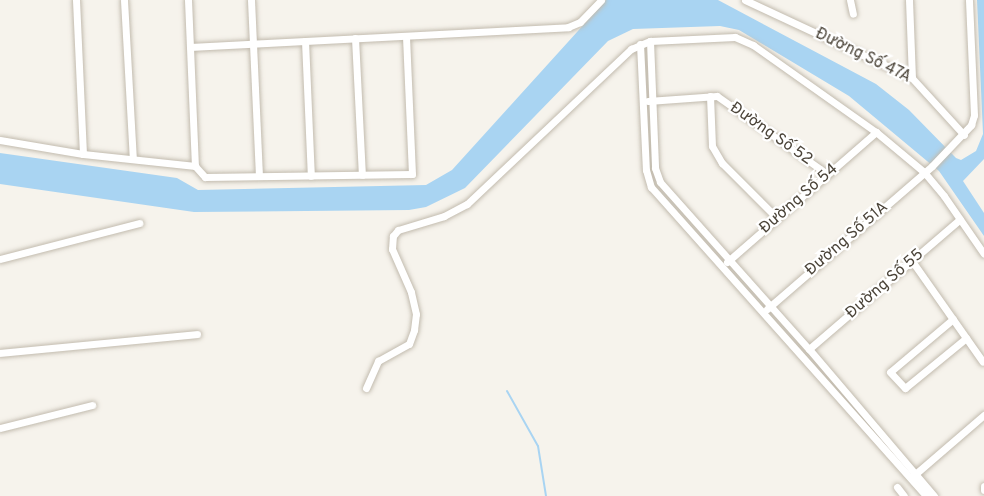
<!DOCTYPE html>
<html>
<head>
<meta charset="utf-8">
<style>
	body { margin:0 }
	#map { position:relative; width:984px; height:496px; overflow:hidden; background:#f6f3ec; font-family:Overpass,sans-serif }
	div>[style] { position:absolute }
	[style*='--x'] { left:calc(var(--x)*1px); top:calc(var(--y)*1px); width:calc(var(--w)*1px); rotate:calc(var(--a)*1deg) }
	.water>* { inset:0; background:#a9d4f2 }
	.stream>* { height:2px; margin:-1px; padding:0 1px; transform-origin:1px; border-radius:1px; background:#a9d4f2 }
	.roads { filter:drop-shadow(0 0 2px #c2bbae) drop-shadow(0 0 2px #c2bbae) }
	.street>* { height:7px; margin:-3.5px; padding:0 3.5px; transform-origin:3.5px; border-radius:3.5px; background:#fff }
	span { translate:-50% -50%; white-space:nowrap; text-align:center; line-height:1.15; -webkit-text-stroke:4.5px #fff; paint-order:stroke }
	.street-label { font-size:16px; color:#4b4439 }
</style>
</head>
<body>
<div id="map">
	<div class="water">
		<i style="clip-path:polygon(606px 0,718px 0,876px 84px,909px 110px,956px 158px,961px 160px,976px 151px,983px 134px,977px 0,984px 0,984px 159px,963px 181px,984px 213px,984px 236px,939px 171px,849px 96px,739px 30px,720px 26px,633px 29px,608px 41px,465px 188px,426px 207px,409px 210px,194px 212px,0 184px,0 153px,177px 178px,198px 190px,426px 185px,452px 170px)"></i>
	</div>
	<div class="stream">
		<i style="--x:507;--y:391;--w:63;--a:60.6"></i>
		<i style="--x:538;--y:446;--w:51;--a:80.9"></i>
	</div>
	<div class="roads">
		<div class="street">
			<i style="--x:76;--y:0;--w:154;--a:87.4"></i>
			<i style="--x:124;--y:0;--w:159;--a:86.8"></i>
			<i style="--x:188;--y:0;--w:166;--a:87.6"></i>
			<i style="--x:251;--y:0;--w:176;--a:87.4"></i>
			<i style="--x:745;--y:0;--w:184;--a:25"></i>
			<i style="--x:912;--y:78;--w:77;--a:47.6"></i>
			<i style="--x:850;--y:0;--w:14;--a:78"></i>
			<i style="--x:909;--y:0;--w:78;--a:87.8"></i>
			<i style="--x:355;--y:38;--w:137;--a:87.1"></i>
			<i style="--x:305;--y:41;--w:135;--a:87.5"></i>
			<i style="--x:650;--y:41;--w:127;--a:87.7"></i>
			<i style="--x:655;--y:168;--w:15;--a:70"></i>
			<i style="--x:660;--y:182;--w:224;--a:48.3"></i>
			<i style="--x:809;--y:349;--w:193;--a:49.6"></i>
			<i style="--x:640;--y:44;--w:126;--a:87.3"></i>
			<i style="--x:646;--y:170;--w:18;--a:74"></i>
			<i style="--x:651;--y:187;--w:414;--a:48.3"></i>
			<i style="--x:190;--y:47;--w:379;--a:-3"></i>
			<i style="--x:568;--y:27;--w:13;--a:-23"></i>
			<i style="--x:580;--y:22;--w:30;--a:-46"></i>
			<i style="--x:710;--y:96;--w:50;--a:87.7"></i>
			<i style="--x:712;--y:146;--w:20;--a:60"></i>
			<i style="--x:722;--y:163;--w:78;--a:45"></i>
			<i style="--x:648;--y:101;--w:69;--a:-4.1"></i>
			<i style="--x:717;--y:96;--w:135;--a:35.3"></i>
			<i style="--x:0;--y:140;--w:84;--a:9.6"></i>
			<i style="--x:83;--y:154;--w:113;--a:6.1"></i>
			<i style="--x:195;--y:166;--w:15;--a:48"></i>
			<i style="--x:205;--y:177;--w:207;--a:-0.8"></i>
			<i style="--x:412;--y:174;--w:138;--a:-92.5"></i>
			<i style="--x:0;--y:259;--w:144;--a:-14.5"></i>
			<i style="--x:912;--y:261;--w:123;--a:54.9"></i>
			<i style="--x:727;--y:262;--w:198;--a:-41.1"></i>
			<i style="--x:767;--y:309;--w:218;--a:-40.9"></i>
			<i style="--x:932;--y:166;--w:57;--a:-46.4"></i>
			<i style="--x:971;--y:125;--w:10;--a:-73"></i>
			<i style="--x:974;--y:115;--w:115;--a:-92.5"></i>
			<i style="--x:953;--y:319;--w:82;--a:139.9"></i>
			<i style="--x:890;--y:372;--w:22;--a:47"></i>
			<i style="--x:905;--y:388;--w:79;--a:-39.3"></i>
			<i style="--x:809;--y:349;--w:199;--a:-40.7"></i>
			<i style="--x:0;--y:353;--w:198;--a:-5.5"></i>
			<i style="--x:366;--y:388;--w:30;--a:-66"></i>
			<i style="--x:378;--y:361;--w:35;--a:-29"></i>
			<i style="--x:409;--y:344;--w:15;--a:-70"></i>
			<i style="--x:414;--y:330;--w:16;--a:-83"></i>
			<i style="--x:416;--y:314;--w:23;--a:-103"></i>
			<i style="--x:411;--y:292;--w:47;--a:-113.8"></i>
			<i style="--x:392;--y:249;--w:13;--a:-86"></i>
			<i style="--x:393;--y:236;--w:8;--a:-50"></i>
			<i style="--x:398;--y:230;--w:48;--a:-16.9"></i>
			<i style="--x:444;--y:216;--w:26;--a:-28"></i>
			<i style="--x:467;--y:204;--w:226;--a:-43.4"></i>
			<i style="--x:631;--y:49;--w:21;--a:-23"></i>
			<i style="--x:650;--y:41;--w:85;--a:-2.7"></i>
			<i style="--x:735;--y:37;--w:20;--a:24"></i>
			<i style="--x:753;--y:45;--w:151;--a:35.3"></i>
			<i style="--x:876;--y:132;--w:62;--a:39.8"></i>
			<i style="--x:924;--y:172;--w:31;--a:50"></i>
			<i style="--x:944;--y:196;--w:70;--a:55.4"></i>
			<i style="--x:0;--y:428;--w:95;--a:-14"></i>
			<i style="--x:913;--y:476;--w:94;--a:-40.7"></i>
			<i style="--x:984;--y:486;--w:4;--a:90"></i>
			<i style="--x:897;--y:487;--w:11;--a:52"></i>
		</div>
	</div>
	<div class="street-label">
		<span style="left:863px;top:56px;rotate:26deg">Đường Số 47A</span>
		<span style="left:771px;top:134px;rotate:35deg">Đường Số 52</span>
		<span style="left:799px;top:199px;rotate:-41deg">Đường Số 54</span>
		<span style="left:847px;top:239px;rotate:-41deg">Đường Số 51A</span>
		<span style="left:885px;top:284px;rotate:-41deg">Đường Số 55</span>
	</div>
</div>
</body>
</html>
